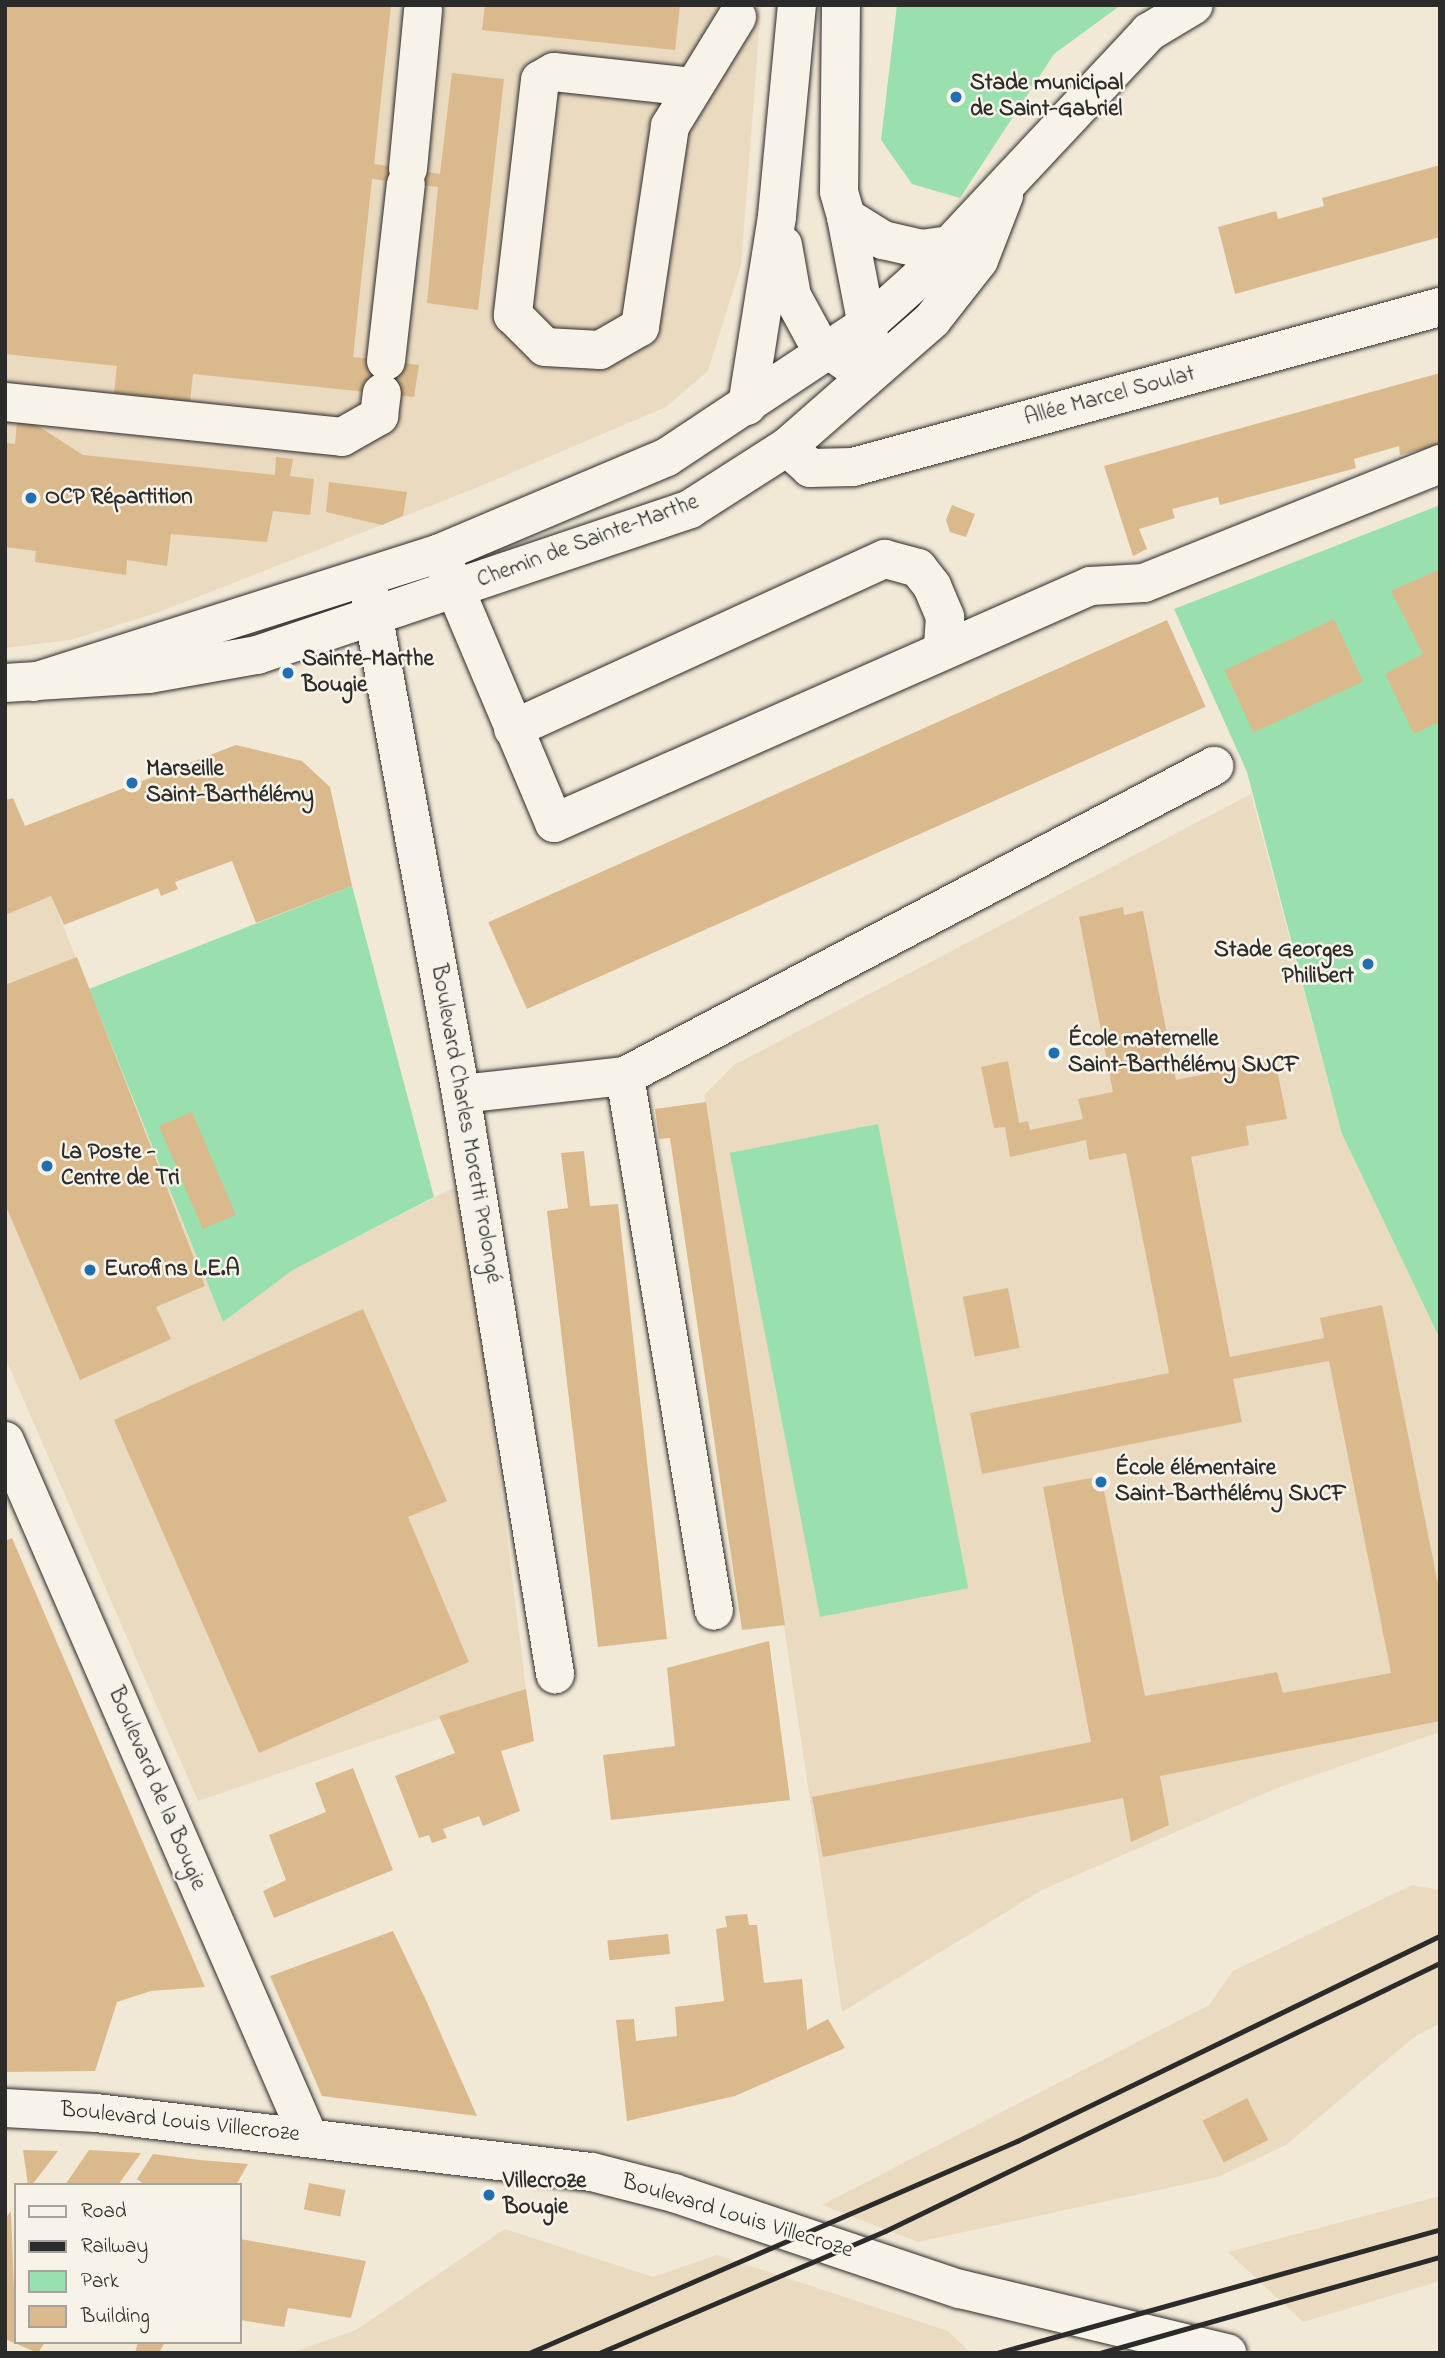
<!DOCTYPE html>
<html>
<head>
<meta charset="utf-8">
<style>
	body { margin:0 }
	#map { position:relative; width:1445px; height:2358px; overflow:hidden; background:#f1e8d6; font-family:"Indie Flower",sans-serif }
	div>[style] { position:absolute }
	[style*='--x'] { left:calc(var(--x)*1px); top:calc(var(--y)*1px); width:calc(var(--w)*1px); rotate:calc(var(--a)*1deg) }
	.built>* { inset:0; background:#eadac0 }
	.green>* { inset:0; background:#9ae0ae; transform-origin:0 0 }
	.building>* { inset:0; background:#daba8d; transform-origin:0 0 }
	.roads { filter:drop-shadow(0 0 2px #2b2b2b) drop-shadow(0 0 2px #2b2b2b) }
	.minor>* { height:38px; margin:-19px; padding:0 19px; transform-origin:19px; border-radius:19px; background:#f7f3e8 }
	.rail>* { height:5px; margin:-2.5px; padding:0 2.5px; transform-origin:2.5px; border-radius:2.5px; background:#2b2b2b }
	.dots>* { width:19px; height:19px; translate:-50% -50%; box-sizing:border-box; border:4px solid #f7f3e8; border-radius:50% }
	span { translate:-50% -50%; white-space:nowrap; text-align:center; line-height:1.15; -webkit-text-stroke:5px #f7f3e8; paint-order:stroke }
	.poi-label { font-size:23px; color:#2b2b2b; font-weight:700 }
	.left { translate:0 -50%; text-align:left }
	.right { translate:-100% -50%; text-align:right }
	.street-label { font-size:23px; color:#2b2b2b }
	.frame { position:absolute; inset:0; border:7px solid #2b2b2b; pointer-events:none }
	.legend { position:absolute; left:14px; top:2183px; width:228px; height:161px; box-sizing:border-box; background:#f7f3e8; border:2px solid #a5a39c; margin:0; padding:9px 12px; list-style:none; font-size:21px; color:#2b2b2b }
	.legend li { display:flex; align-items:center; gap:14px; height:35px }
	.legend b { width:35px; border:2px solid #a5a39c }
</style>
</head>
<body>
<div id="map">
	<div class="built">
		<i style="clip-path:polygon(5px 5px,761px 5px,741px 265px,708px 371px,666px 407px,471px 490px,159px 612px,71px 640px,5px 648px)"></i>
		<i style="clip-path:polygon(1251px 794px,1342px 1134px,1440px 1339px,1440px 1732px,1277px 1788px,1042px 1890px,842px 2012px,704px 1095px,734px 1065px)"></i>
		<i style="clip-path:polygon(51px 896px,223px 1322px,293px 1270px,463px 1183px,526px 1689px,198px 1801px,5px 1357px,5px 914px)"></i>
		<i style="clip-path:polygon(1412px 1885px,1440px 1890px,1440px 2023px,1413px 2038px,1286px 2145px,1218px 2177px,918px 2242px,822px 2205px,1209px 2005px,1233px 1971px)"></i>
		<i style="clip-path:polygon(1440px 2196px,1440px 2281px,1303px 2322px,1228px 2252px)"></i>
		<i style="clip-path:polygon(505px 2229px,653px 2277px,717px 2255px,948px 2331px,971px 2353px,290px 2353px,356px 2330px)"></i>
	</div>
	<div class="green">
		<i style="clip-path:polygon(897px 5px,1121px 5px,1054px 54px,960px 198px,912px 184px,881px 140px)"></i>
		<i style="clip-path:polygon(1440px 505px,1440px 1339px,1342px 1134px,1247px 772px,1174px 609px)"></i>
		<i style="clip-path:polygon(352px 886px,434px 1197px,293px 1270px,223px 1322px,89px 989px)"></i>
		<i style="left:878px;top:1124px;width:473px;height:151px;rotate:79deg"></i>
	</div>
	<div class="building">
		<i style="clip-path:polygon(5px 5px,391px 5px,374px 164px,440px 174px,452px 73px,504px 79px,478px 310px,427px 303px,438px 187px,372px 179px,353px 357px,419px 365px,414px 397px,193px 374px,190px 402px,114px 393px,117px 366px,5px 354px)"></i>
		<i style="clip-path:polygon(459px 5px,423px 11px,404px 6px,404px 5px)"></i>
		<i style="clip-path:polygon(485px 5px,680px 5px,675px 50px,482px 30px)"></i>
		<i style="clip-path:polygon(1440px 165px,1440px 237px,1235px 294px,1218px 227px,1276px 211px,1278px 219px,1324px 206px,1322px 198px)"></i>
		<i style="clip-path:polygon(1440px 373px,1440px 445px,1400px 455px,1399px 446px,1354px 459px,1356px 468px,1220px 505px,1218px 497px,1172px 509px,1175px 518px,1139px 529px,1147px 549px,1133px 556px,1104px 466px)"></i>
		<i style="clip-path:polygon(17px 422px,35px 424px,83px 455px,275px 475px,276px 457px,293px 459px,290px 476px,314px 479px,310px 515px,273px 511px,267px 542px,171px 534px,167px 566px,127px 560px,126px 575px,35px 562px,36px 551px,5px 547px,5px 443px,15px 444px)"></i>
		<i style="clip-path:polygon(329px 482px,407px 492px,403px 516px,382px 525px,326px 512px)"></i>
		<i style="clip-path:polygon(952px 505px,975px 514px,966px 537px,950px 532px,946px 520px)"></i>
		<i style="clip-path:polygon(1440px 569px,1440px 730px,1436px 723px,1414px 734px,1385px 674px,1423px 654px,1391px 591px)"></i>
		<i style="left:1334px;top:619px;width:69px;height:121px;rotate:65deg"></i>
		<i style="left:1167px;top:620px;width:95px;height:743px;rotate:66deg"></i>
		<i style="clip-path:polygon(236px 745px,302px 761px,330px 787px,352px 886px,256px 923px,232px 861px,175px 882px,178px 889px,161px 896px,158px 888px,64px 925px,51px 896px,5px 915px,5px 800px,13px 798px,25px 826px)"></i>
		<i style="clip-path:polygon(1123px 907px,1124px 915px,1143px 911px,1176px 1080px,1275px 1060px,1287px 1119px,1246px 1126px,1249px 1145px,1191px 1157px,1230px 1357px,1324px 1338px,1320px 1318px,1382px 1305px,1440px 1594px,1440px 1721px,1160px 1776px,1169px 1825px,1131px 1842px,1123px 1798px,823px 1857px,812px 1797px,1091px 1742px,1043px 1487px,1101px 1476px,1145px 1696px,1277px 1672px,1283px 1693px,1391px 1673px,1329px 1361px,1233px 1379px,1242px 1422px,982px 1474px,970px 1413px,1169px 1373px,1126px 1153px,1089px 1160px,1086px 1140px,1010px 1157px,1005px 1127px,994px 1128px,981px 1067px,1008px 1061px,1019px 1123px,1028px 1121px,1030px 1130px,1083px 1119px,1078px 1099px,1113px 1092px,1079px 917px)"></i>
		<i style="clip-path:polygon(77px 957px,205px 1286px,156px 1307px,171px 1339px,80px 1380px,5px 1204px,5px 985px)"></i>
		<i style="clip-path:polygon(706px 1102px,785px 1625px,742px 1630px,670px 1138px,659px 1139px,655px 1109px)"></i>
		<i style="left:192px;top:1112px;width:112px;height:36px;rotate:67deg"></i>
		<i style="clip-path:polygon(584px 1151px,590px 1206px,618px 1204px,667px 1639px,598px 1647px,547px 1211px,568px 1208px,561px 1153px)"></i>
		<i style="left:1008px;top:1288px;width:61px;height:46px;rotate:79deg"></i>
		<i style="clip-path:polygon(363px 1309px,447px 1501px,408px 1517px,469px 1662px,259px 1753px,114px 1420px)"></i>
		<i style="clip-path:polygon(12px 1538px,205px 1987px,151px 1991px,117px 2002px,95px 2071px,5px 2072px,5px 1541px)"></i>
		<i style="clip-path:polygon(769px 1641px,790px 1800px,611px 1820px,603px 1755px,675px 1746px,667px 1668px)"></i>
		<i style="clip-path:polygon(526px 1689px,534px 1741px,501px 1751px,520px 1811px,483px 1826px,479px 1816px,443px 1829px,447px 1838px,432px 1843px,429px 1835px,419px 1838px,395px 1776px,455px 1753px,439px 1716px)"></i>
		<i style="clip-path:polygon(353px 1768px,393px 1870px,274px 1918px,263px 1891px,286px 1880px,269px 1835px,326px 1812px,315px 1783px)"></i>
		<i style="clip-path:polygon(747px 1914px,749px 1925px,757px 1925px,764px 1983px,802px 1979px,807px 2030px,828px 2019px,845px 2048px,735px 2096px,627px 2121px,616px 2020px,634px 2019px,636px 2041px,677px 2036px,675px 2007px,724px 2001px,716px 1929px,727px 1927px,725px 1916px)"></i>
		<i style="clip-path:polygon(393px 1931px,425px 1998px,477px 2116px,322px 2096px,270px 1976px)"></i>
		<i style="left:668px;top:1934px;width:20px;height:61px;rotate:84deg"></i>
		<i style="left:1247px;top:2098px;width:47px;height:50px;rotate:63deg"></i>
		<i style="clip-path:polygon(23px 2150px,58px 2151px,32px 2185px,28px 2185px)"></i>
		<i style="clip-path:polygon(89px 2150px,141px 2153px,118px 2185px,65px 2185px)"></i>
		<i style="clip-path:polygon(153px 2154px,200px 2160px,248px 2164px,236px 2185px,145px 2185px,137px 2179px)"></i>
		<i style="left:309px;top:2183px;width:37px;height:27px;rotate:11deg"></i>
		<i style="clip-path:polygon(11px 2211px,16px 2342px,45px 2342px,38px 2353px,5px 2339px,5px 2219px)"></i>
		<i style="clip-path:polygon(240px 2239px,366px 2261px,351px 2318px,288px 2308px,284px 2327px,240px 2320px)"></i>
		<i style="clip-path:polygon(138px 2342px,165px 2342px,159px 2353px,135px 2353px)"></i>
	</div>
	<div class="roads">
		<div class="minor">
			<i style="--x:841;--y:5;--w:187;--a:90.6"></i>
			<i style="--x:839;--y:192;--w:26;--a:74"></i>
			<i style="--x:846;--y:217;--w:44;--a:31.9"></i>
			<i style="--x:883;--y:240;--w:39;--a:13"></i>
			<i style="--x:921;--y:249;--w:27;--a:-8"></i>
			<i style="--x:692;--y:87;--w:139;--a:-173.8"></i>
			<i style="--x:554;--y:72;--w:16;--a:150"></i>
			<i style="--x:540;--y:80;--w:237;--a:96.6"></i>
			<i style="--x:513;--y:315;--w:45;--a:45"></i>
			<i style="--x:545;--y:347;--w:55;--a:3.1"></i>
			<i style="--x:600;--y:350;--w:46;--a:-29.9"></i>
			<i style="--x:640;--y:327;--w:203;--a:-81.5"></i>
			<i style="--x:670;--y:126;--w:128;--a:-58.4"></i>
			<i style="--x:408;--y:169;--w:159;--a:-84.6"></i>
			<i style="--x:846;--y:217;--w:127;--a:79.1"></i>
			<i style="--x:783;--y:245;--w:52;--a:80"></i>
			<i style="--x:792;--y:296;--w:50;--a:61.4"></i>
			<i style="--x:816;--y:340;--w:41;--a:36"></i>
			<i style="--x:386;--y:361;--w:178;--a:-83.6"></i>
			<i style="--x:5;--y:402;--w:339;--a:5.9"></i>
			<i style="--x:342;--y:437;--w:43;--a:-29.6"></i>
			<i style="--x:379;--y:416;--w:23;--a:-83"></i>
			<i style="--x:747;--y:406;--w:192;--a:-81"></i>
			<i style="--x:777;--y:216;--w:212;--a:-84.6"></i>
			<i style="--x:787;--y:447;--w:31;--a:42"></i>
			<i style="--x:810;--y:468;--w:43;--a:-1.3"></i>
			<i style="--x:853;--y:467;--w:608;--a:-15.25"></i>
			<i style="--x:440;--y:553;--w:293;--a:67.1"></i>
			<i style="--x:554;--y:823;--w:586;--a:-23.85"></i>
			<i style="--x:1090;--y:586;--w:54;--a:-3.2"></i>
			<i style="--x:1144;--y:583;--w:319;--a:-21.9"></i>
			<i style="--x:369;--y:591;--w:511;--a:79.64"></i>
			<i style="--x:461;--y:1094;--w:588;--a:80.79"></i>
			<i style="--x:34;--y:682;--w:426;--a:-17.6"></i>
			<i style="--x:440;--y:553;--w:246;--a:-22.9"></i>
			<i style="--x:667;--y:457;--w:244;--a:-33.6"></i>
			<i style="--x:870;--y:322;--w:63;--a:-41.8"></i>
			<i style="--x:917;--y:280;--w:340;--a:-46.9"></i>
			<i style="--x:1149;--y:32;--w:52;--a:-31"></i>
			<i style="--x:5;--y:683;--w:144;--a:-3.6"></i>
			<i style="--x:149;--y:674;--w:110;--a:-10"></i>
			<i style="--x:257;--y:655;--w:457;--a:-18.6"></i>
			<i style="--x:690;--y:509;--w:115;--a:-32.6"></i>
			<i style="--x:787;--y:447;--w:193;--a:-41.2"></i>
			<i style="--x:932;--y:320;--w:76;--a:-51.9"></i>
			<i style="--x:979;--y:260;--w:69;--a:-68.7"></i>
			<i style="--x:513;--y:729;--w:409;--a:-24.6"></i>
			<i style="--x:885;--y:559;--w:34;--a:15"></i>
			<i style="--x:918;--y:568;--w:23;--a:52"></i>
			<i style="--x:932;--y:586;--w:34;--a:67"></i>
			<i style="--x:945;--y:617;--w:31;--a:94"></i>
			<i style="--x:625;--y:1076;--w:542;--a:80.56"></i>
			<i style="--x:461;--y:1094;--w:165;--a:-6.3"></i>
			<i style="--x:625;--y:1076;--w:666;--a:-27.76"></i>
			<i style="--x:5;--y:1441;--w:758;--a:66.44"></i>
			<i style="--x:5;--y:2108;--w:91;--a:3.1"></i>
			<i style="--x:96;--y:2113;--w:499;--a:6.8"></i>
			<i style="--x:592;--y:2172;--w:85;--a:14.4"></i>
			<i style="--x:674;--y:2193;--w:302;--a:18.6"></i>
			<i style="--x:960;--y:2289;--w:275;--a:13.5"></i>
		</div>
	</div>
	<div class="rail">
		<i style="--x:529;--y:2353;--w:532;--a:-23.48"></i>
		<i style="--x:1017;--y:2141;--w:470;--a:-25.9"></i>
		<i style="--x:599;--y:2353;--w:311;--a:-23.1"></i>
		<i style="--x:885;--y:2231;--w:616;--a:-25.78"></i>
		<i style="--x:997;--y:2353;--w:460;--a:-15.6"></i>
		<i style="--x:1100;--y:2353;--w:353;--a:-15.8"></i>
	</div>
	<div class="dots">
		<i style="left:956px;top:97px;background:#1f6fb2"></i>
		<i style="left:31px;top:498px;background:#1f6fb2"></i>
		<i style="left:288px;top:673px;background:#1f6fb2"></i>
		<i style="left:132px;top:783px;background:#1f6fb2"></i>
		<i style="left:1368px;top:964px;background:#1f6fb2"></i>
		<i style="left:1054px;top:1053px;background:#1f6fb2"></i>
		<i style="left:47px;top:1166px;background:#1f6fb2"></i>
		<i style="left:90px;top:1270px;background:#1f6fb2"></i>
		<i style="left:1101px;top:1482px;background:#1f6fb2"></i>
		<i style="left:489px;top:2195px;background:#1f6fb2"></i>
	</div>
	<div class="poi-label">
		<span class="left" style="left:970px;top:97px">Stade municipal<br>de Saint-Gabriel</span>
		<span class="left" style="left:45px;top:498px">OCP Répartition</span>
		<span class="left" style="left:302px;top:673px">Sainte-Marthe<br>Bougie</span>
		<span class="left" style="left:146px;top:783px">Marseille<br>Saint-Barthélémy</span>
		<span class="right" style="left:1354px;top:964px">Stade Georges<br>Philibert</span>
		<span class="left" style="left:1068px;top:1053px">École maternelle<br>Saint-Barthélémy SNCF</span>
		<span class="left" style="left:61px;top:1166px">La Poste -<br>Centre de Tri</span>
		<span class="left" style="left:104px;top:1270px">Eurofins L.E.A</span>
		<span class="left" style="left:1115px;top:1482px">École élémentaire<br>Saint-Barthélémy SNCF</span>
		<span class="left" style="left:503px;top:2195px">Villecroze<br>Bougie</span>
	</div>
	<div class="street-label">
		<span style="left:1110px;top:397px;rotate:-15deg">Allée Marcel Soulat</span>
		<span style="left:588px;top:542px;rotate:-20deg">Chemin de Sainte-Marthe</span>
		<span style="left:465px;top:1124px;rotate:80deg">Boulevard Charles Moretti Prolongé</span>
		<span style="left:156px;top:1789px;rotate:67deg">Boulevard de la Bougie</span>
		<span style="left:180px;top:2123px;rotate:6deg">Boulevard Louis Villecroze</span>
		<span style="left:737px;top:2217px;rotate:17deg">Boulevard Louis Villecroze</span>
	</div>
	<div class="frame"></div>
	<ul class="legend">
	<li><b style="height:9px;background:#f7f3e8"></b>Road</li>
	<li><b style="height:9px;background:#2b2b2b"></b>Railway</li>
	<li><b style="height:19px;background:#9ae0ae"></b>Park</li>
	<li><b style="height:19px;background:#daba8d"></b>Building</li>
	</ul>
</div>
</body>
</html>
